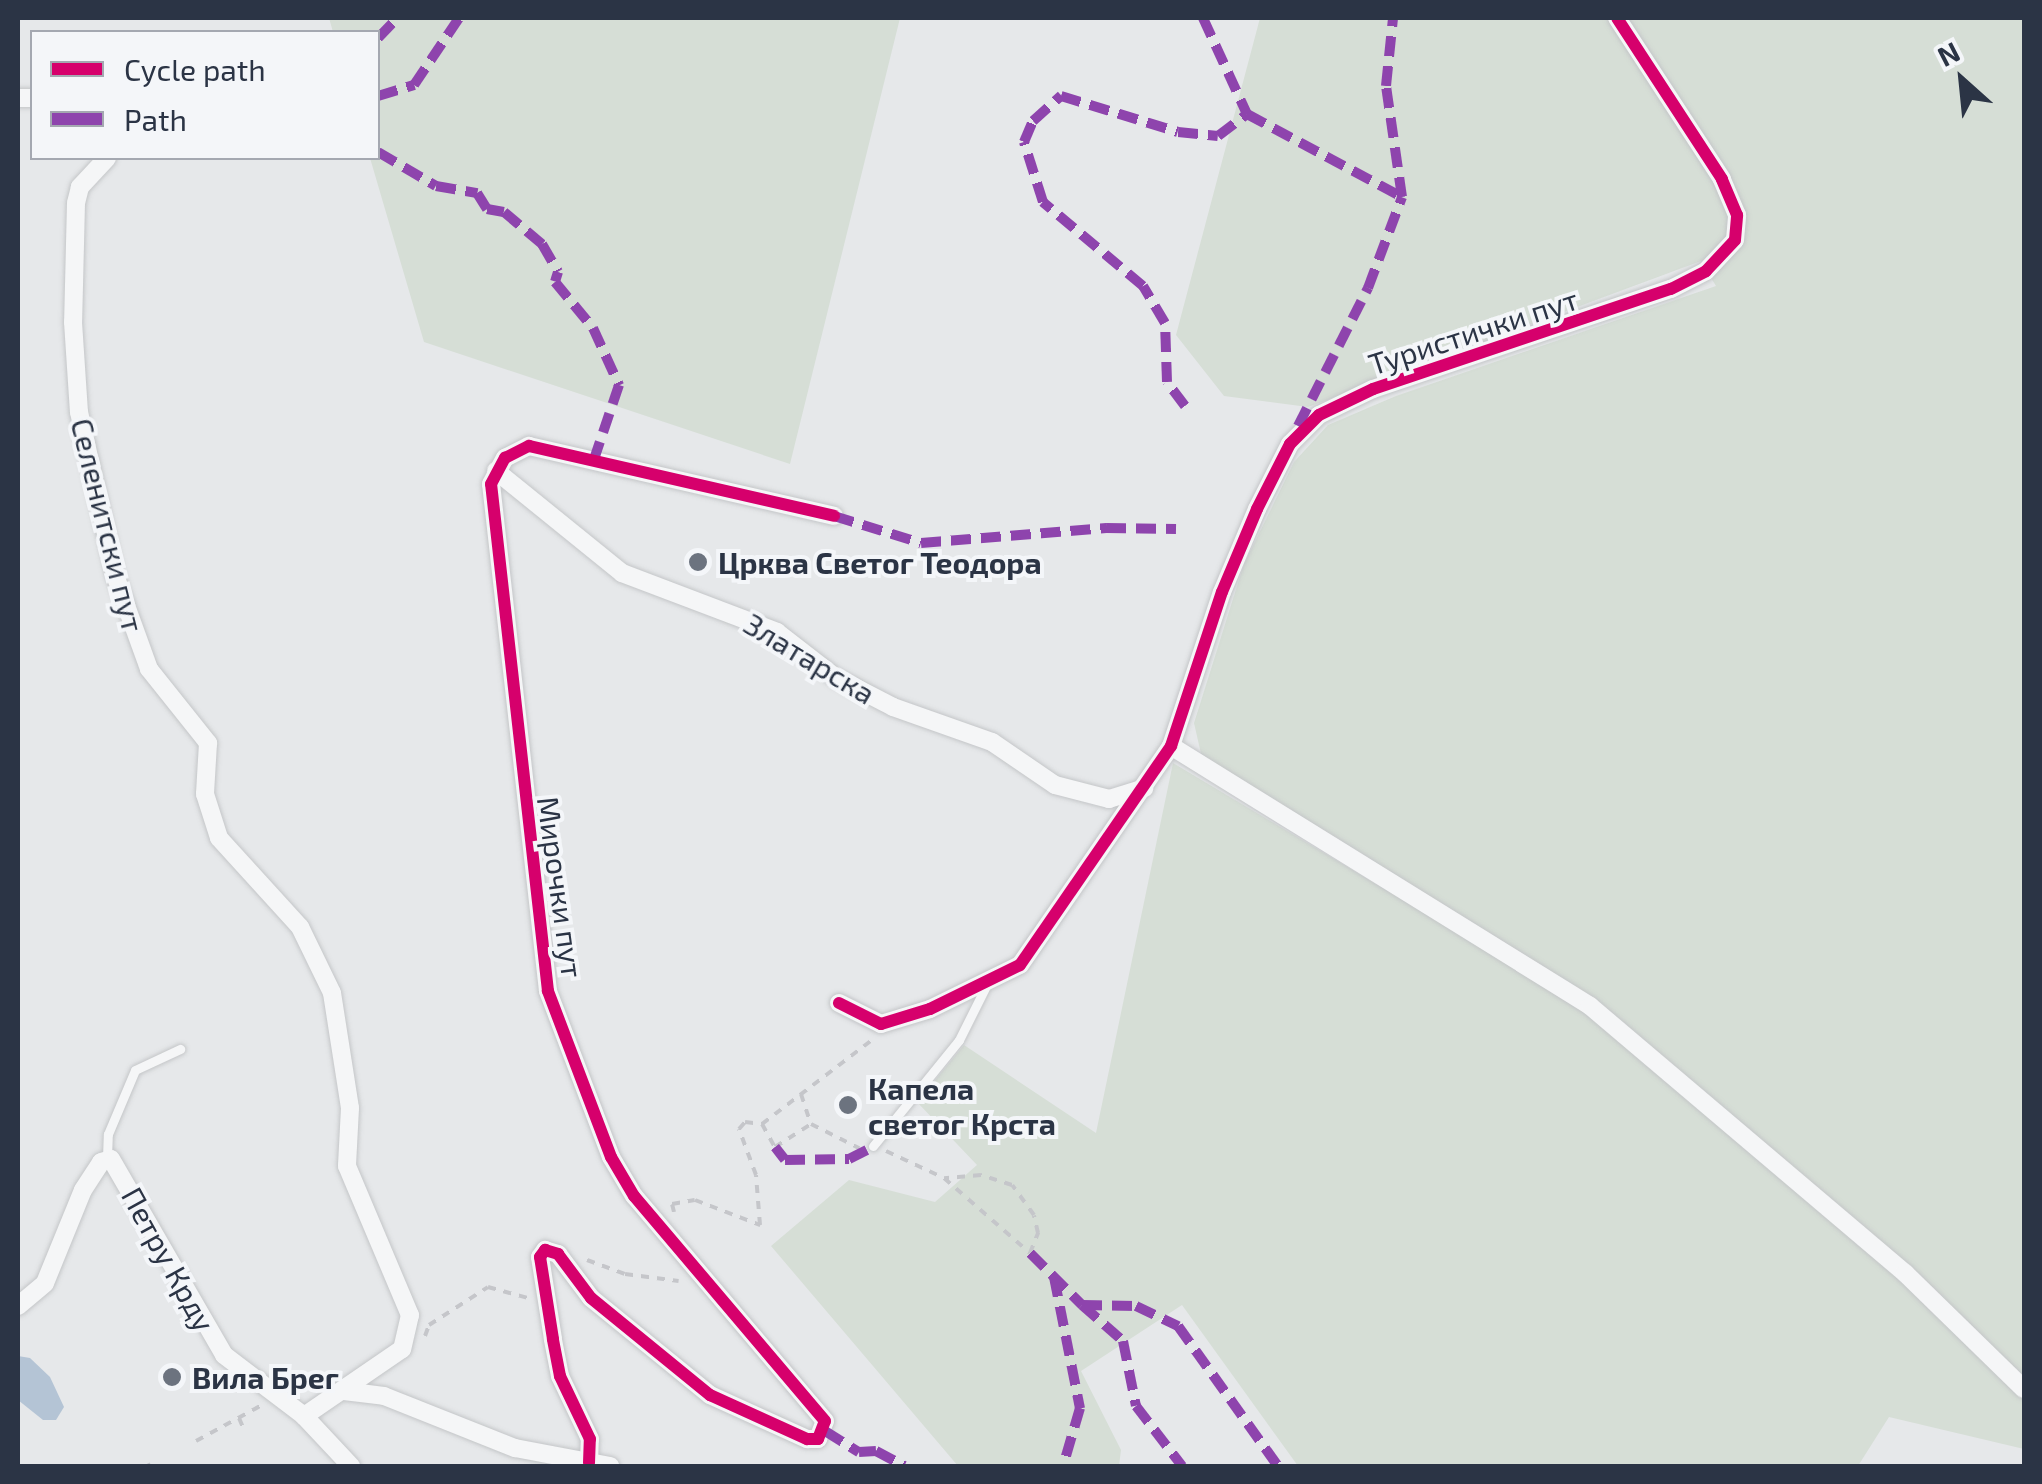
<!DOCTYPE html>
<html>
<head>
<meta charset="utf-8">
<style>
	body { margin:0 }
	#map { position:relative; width:2042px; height:1484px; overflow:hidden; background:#e6e8ea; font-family:"Exo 2",sans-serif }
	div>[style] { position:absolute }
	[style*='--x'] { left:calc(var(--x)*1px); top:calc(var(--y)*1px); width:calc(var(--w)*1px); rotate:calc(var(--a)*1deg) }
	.green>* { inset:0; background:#d6ded6 }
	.water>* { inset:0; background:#b4c4d5 }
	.path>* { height:4px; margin-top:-2px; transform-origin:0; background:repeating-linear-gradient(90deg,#c5c6ca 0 8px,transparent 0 16px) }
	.roads { filter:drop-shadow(0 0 2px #c4c6c8) drop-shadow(0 0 2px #c4c6c8) }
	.service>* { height:9px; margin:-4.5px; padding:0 4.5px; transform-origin:4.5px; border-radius:4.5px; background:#f5f6f7 }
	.minor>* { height:18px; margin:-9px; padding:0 9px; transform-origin:9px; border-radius:9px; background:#f5f6f7 }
	.quiet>* { height:10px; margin-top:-5px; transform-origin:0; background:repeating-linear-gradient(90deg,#8e44ad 0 20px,transparent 0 30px) }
	.cycleway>* { height:12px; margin:-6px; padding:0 6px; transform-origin:6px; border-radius:6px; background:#d6006c }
	.dots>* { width:28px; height:28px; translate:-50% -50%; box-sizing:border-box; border:5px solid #f4f6f9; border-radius:50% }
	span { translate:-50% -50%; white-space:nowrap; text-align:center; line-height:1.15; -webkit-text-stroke:8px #f4f6f9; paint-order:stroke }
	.street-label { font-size:30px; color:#2b3445 }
	.poi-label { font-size:30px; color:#2b3445; font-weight:700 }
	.left { translate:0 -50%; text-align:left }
	.frame { position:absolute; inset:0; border:20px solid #2b3445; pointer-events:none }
	.legend { position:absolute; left:30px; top:30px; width:350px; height:130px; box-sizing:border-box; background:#f4f6f9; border:2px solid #a4a8b1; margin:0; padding:12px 18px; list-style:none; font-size:30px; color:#2b3445 }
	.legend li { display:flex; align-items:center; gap:20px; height:50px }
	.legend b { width:50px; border:2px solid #a4a8b1 }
	.north { position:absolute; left:1912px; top:30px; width:100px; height:100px; -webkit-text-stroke:8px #f4f6f9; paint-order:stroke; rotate:333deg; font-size:28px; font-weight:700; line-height:40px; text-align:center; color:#2b3445 }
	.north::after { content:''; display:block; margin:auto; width:35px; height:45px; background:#2b3445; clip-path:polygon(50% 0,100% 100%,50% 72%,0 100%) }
</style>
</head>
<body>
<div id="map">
	<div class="green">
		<i style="clip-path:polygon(329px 18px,900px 18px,790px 464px,424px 342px,370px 158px,378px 158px,378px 32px,333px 32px)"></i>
		<i style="clip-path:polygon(1260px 18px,2024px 18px,2024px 1449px,1889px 1417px,1858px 1466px,1298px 1466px,1182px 1305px,1081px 1371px,1121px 1450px,1119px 1466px,958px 1466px,771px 1246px,849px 1180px,935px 1202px,977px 1165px,917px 1102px,964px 1045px,1096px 1133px,1173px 763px,1381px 887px,1387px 874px,1202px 758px,1194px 723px,1244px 564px,1294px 462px,1328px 425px,1396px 396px,1716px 286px,1701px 261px,1308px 407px,1224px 396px,1176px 335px)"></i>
	</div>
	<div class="water">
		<i style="clip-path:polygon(18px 1356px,30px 1358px,50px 1377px,64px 1407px,56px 1420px,43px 1420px,18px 1400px)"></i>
	</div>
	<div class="path">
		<i style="--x:801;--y:1094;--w:32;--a:72"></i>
		<i style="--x:811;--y:1124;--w:54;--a:26.6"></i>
		<i style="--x:762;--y:1124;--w:26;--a:61"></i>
		<i style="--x:775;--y:1147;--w:43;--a:-32.6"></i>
		<i style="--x:886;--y:1151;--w:64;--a:25"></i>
		<i style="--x:944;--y:1178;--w:114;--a:41.1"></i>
		<i style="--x:1030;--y:1253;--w:22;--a:-68"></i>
		<i style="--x:1038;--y:1233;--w:18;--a:-103"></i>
		<i style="--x:1034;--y:1215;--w:37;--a:-126"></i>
		<i style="--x:1012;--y:1185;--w:33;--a:-162"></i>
		<i style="--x:981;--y:1175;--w:37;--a:175"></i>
		<i style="--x:674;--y:1212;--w:8;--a:-104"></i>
		<i style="--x:672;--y:1204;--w:23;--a:-10"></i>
		<i style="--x:695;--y:1200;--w:70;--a:21"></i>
		<i style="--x:760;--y:1225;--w:50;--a:-94.6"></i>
		<i style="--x:756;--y:1175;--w:49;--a:-110.3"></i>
		<i style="--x:739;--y:1129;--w:9;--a:-49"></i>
		<i style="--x:745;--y:1122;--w:17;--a:7"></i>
		<i style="--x:762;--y:1124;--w:140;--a:-37.4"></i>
		<i style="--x:587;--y:1260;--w:40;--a:20.2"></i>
		<i style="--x:625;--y:1274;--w:54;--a:7.4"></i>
		<i style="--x:425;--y:1336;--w:12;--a:-70"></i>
		<i style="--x:429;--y:1325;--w:70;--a:-32.8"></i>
		<i style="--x:488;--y:1287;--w:41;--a:15.4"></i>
		<i style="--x:239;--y:1418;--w:15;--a:67"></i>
		<i style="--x:196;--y:1441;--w:75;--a:-28.6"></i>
		<i style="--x:147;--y:1466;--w:4;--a:-27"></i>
	</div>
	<div class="roads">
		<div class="service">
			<i style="--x:873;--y:1146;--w:136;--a:-50.9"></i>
			<i style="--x:959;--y:1040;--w:60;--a:-63.4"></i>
			<i style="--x:107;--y:1158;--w:24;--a:-88"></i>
			<i style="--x:108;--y:1134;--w:69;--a:-67.1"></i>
			<i style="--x:135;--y:1070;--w:50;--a:-25"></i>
		</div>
		<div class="minor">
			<i style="--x:18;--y:98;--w:14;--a:0"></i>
			<i style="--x:107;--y:158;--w:40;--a:133"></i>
			<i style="--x:80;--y:187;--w:16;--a:104"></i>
			<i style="--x:76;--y:203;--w:119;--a:91.4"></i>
			<i style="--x:73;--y:322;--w:90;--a:86.2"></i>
			<i style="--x:79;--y:412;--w:167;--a:77.5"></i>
			<i style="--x:115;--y:575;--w:100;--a:70.1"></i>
			<i style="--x:149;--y:669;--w:95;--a:51.4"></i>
			<i style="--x:208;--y:743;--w:51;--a:93.4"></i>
			<i style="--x:205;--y:794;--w:46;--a:72.3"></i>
			<i style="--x:219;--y:838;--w:120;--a:47.7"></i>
			<i style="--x:300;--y:927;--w:73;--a:64.1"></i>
			<i style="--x:332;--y:993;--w:116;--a:81.1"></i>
			<i style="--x:350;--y:1108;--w:58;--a:93"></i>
			<i style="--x:347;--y:1166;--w:162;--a:67.1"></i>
			<i style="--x:410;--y:1315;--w:35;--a:103"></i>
			<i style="--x:402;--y:1349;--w:119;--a:145.6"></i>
			<i style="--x:496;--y:471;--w:162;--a:39"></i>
			<i style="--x:622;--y:573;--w:166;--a:20.8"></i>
			<i style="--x:777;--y:632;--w:73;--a:37.8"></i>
			<i style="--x:835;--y:677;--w:65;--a:27.3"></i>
			<i style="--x:893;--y:707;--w:105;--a:19.5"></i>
			<i style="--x:992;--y:742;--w:76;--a:34.3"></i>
			<i style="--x:1055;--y:785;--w:56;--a:14.5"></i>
			<i style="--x:1109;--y:799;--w:37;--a:-17"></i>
			<i style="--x:1171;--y:746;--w:493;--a:31.8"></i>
			<i style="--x:1590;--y:1006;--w:413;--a:40.3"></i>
			<i style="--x:1905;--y:1273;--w:166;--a:44.3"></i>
			<i style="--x:839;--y:1003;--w:47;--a:26.6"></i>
			<i style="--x:881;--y:1024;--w:51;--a:-17"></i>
			<i style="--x:930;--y:1009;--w:100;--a:-26.1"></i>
			<i style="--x:1020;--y:965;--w:266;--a:-55.4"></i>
			<i style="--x:1171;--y:746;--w:162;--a:-71.7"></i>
			<i style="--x:1222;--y:592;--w:90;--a:-67.1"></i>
			<i style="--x:1257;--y:509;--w:73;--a:-63.1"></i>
			<i style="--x:1290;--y:444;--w:41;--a:-45"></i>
			<i style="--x:1319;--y:415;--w:60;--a:-25.7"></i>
			<i style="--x:1373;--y:389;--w:314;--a:-18.6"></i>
			<i style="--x:1671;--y:289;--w:39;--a:-27"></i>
			<i style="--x:1706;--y:271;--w:42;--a:-46.9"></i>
			<i style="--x:1735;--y:240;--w:25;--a:-85"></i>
			<i style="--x:1737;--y:215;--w:39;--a:-113"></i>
			<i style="--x:1722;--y:179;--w:192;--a:-123.1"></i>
			<i style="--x:18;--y:1306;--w:35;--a:-40"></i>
			<i style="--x:45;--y:1283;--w:100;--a:-67.8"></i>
			<i style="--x:83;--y:1190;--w:33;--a:-57"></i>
			<i style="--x:101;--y:1162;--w:10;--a:-17"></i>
			<i style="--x:111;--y:1159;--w:226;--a:60"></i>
			<i style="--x:224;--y:1355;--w:101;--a:37.3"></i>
			<i style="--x:304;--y:1416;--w:69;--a:46.8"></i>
			<i style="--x:344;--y:1391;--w:40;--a:7.1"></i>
			<i style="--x:384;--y:1396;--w:141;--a:21.7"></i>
			<i style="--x:515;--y:1448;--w:97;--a:10.7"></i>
			<i style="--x:589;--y:1463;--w:24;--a:-88"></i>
			<i style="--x:590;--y:1439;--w:70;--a:-115.5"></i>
			<i style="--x:560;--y:1376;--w:38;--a:-101"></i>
			<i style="--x:553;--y:1339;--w:83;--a:-99"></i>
			<i style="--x:540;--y:1257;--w:9;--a:-54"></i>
			<i style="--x:545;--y:1250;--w:14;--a:17"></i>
			<i style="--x:558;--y:1254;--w:55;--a:53.1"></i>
			<i style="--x:591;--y:1298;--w:154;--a:39.2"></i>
			<i style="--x:710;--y:1395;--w:107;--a:24.4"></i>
			<i style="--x:807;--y:1439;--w:11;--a:0"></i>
			<i style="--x:818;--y:1439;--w:19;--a:-69"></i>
			<i style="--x:825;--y:1421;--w:295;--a:-130.3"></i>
			<i style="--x:634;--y:1196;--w:45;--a:-120.5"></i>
			<i style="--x:611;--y:1157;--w:178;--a:-110.8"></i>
			<i style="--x:548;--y:991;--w:510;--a:-96.41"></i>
			<i style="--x:491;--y:484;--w:30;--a:-62"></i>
			<i style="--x:505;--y:458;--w:27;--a:-27"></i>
			<i style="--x:529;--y:446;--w:313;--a:12.9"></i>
		</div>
	</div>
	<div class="quiet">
		<i style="--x:1203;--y:18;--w:106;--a:65.4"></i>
		<i style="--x:1247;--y:114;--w:176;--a:28.2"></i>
		<i style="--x:378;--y:38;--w:28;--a:-46"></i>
		<i style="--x:378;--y:96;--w:38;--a:-17"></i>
		<i style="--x:414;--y:85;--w:81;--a:-56.1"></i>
		<i style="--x:378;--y:152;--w:67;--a:30.4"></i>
		<i style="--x:436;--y:186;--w:42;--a:9.7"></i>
		<i style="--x:477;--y:193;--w:19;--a:58"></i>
		<i style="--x:487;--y:209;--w:17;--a:10"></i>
		<i style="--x:504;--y:212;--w:50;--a:40.1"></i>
		<i style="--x:542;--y:244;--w:32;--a:60"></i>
		<i style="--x:558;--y:272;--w:10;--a:107"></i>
		<i style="--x:555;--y:282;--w:60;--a:50.4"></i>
		<i style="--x:593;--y:328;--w:63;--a:65.5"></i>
		<i style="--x:619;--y:385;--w:84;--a:108.6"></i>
		<i style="--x:1185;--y:406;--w:30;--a:-127"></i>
		<i style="--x:1167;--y:382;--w:59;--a:-91.9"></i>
		<i style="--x:1165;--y:323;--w:43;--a:-120.7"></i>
		<i style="--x:1143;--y:286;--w:131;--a:-140"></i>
		<i style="--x:1043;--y:202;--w:63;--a:-107.6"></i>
		<i style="--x:1024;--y:142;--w:23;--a:-67"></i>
		<i style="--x:1033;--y:121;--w:38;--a:-42"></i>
		<i style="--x:1061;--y:96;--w:122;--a:17.1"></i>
		<i style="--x:1178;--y:132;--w:40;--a:5.7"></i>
		<i style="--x:1218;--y:136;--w:36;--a:-37"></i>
		<i style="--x:1298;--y:426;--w:155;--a:-63.1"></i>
		<i style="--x:1368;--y:288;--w:97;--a:-69.5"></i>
		<i style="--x:1402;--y:197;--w:112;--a:-98.2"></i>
		<i style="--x:1386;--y:86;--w:68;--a:-84.1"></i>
		<i style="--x:834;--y:516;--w:91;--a:17.2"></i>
		<i style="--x:921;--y:543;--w:186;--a:-4.6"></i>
		<i style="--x:1106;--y:528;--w:70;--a:0.8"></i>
		<i style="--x:775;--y:1147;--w:16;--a:52"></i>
		<i style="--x:785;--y:1160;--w:64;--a:-0.9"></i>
		<i style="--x:849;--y:1159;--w:20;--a:-27"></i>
		<i style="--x:1030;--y:1253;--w:74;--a:45"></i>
		<i style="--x:1082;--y:1305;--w:54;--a:1.1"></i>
		<i style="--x:1136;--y:1306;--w:47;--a:25.5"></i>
		<i style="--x:1178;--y:1326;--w:172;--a:54.5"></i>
		<i style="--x:1054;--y:1277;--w:134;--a:78.8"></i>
		<i style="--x:1080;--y:1408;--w:60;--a:106.3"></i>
		<i style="--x:1082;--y:1305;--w:55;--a:41.3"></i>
		<i style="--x:1123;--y:1341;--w:66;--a:78.7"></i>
		<i style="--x:1136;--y:1406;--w:76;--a:52.5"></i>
		<i style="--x:825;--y:1431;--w:40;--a:32"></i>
		<i style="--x:859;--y:1452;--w:17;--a:-3"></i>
		<i style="--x:876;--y:1451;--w:32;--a:28"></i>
	</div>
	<div class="cycleway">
		<i style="--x:839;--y:1003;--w:47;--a:26.6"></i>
		<i style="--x:881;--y:1024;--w:51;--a:-17"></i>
		<i style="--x:930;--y:1009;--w:100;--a:-26.1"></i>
		<i style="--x:1020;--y:965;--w:266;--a:-55.4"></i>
		<i style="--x:1171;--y:746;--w:162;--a:-71.7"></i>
		<i style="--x:1222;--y:592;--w:90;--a:-67.1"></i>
		<i style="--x:1257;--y:509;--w:73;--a:-63.1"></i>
		<i style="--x:1290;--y:444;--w:41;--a:-45"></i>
		<i style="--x:1319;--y:415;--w:60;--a:-25.7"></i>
		<i style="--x:1373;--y:389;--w:314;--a:-18.6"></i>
		<i style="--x:1671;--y:289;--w:39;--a:-27"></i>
		<i style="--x:1706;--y:271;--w:42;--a:-46.9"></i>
		<i style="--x:1735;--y:240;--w:25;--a:-85"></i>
		<i style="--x:1737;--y:215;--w:39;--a:-113"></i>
		<i style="--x:1722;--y:179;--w:192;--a:-123.1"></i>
		<i style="--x:589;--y:1463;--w:24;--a:-88"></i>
		<i style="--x:590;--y:1439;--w:70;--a:-115.5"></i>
		<i style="--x:560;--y:1376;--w:38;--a:-101"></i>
		<i style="--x:553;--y:1339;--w:83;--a:-99"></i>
		<i style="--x:540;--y:1257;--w:9;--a:-54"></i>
		<i style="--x:545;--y:1250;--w:14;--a:17"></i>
		<i style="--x:558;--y:1254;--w:55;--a:53.1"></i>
		<i style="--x:591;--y:1298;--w:154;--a:39.2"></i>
		<i style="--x:710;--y:1395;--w:107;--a:24.4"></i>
		<i style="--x:807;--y:1439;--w:11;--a:0"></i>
		<i style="--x:818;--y:1439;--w:19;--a:-69"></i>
		<i style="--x:825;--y:1421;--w:295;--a:-130.3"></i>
		<i style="--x:634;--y:1196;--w:45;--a:-120.5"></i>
		<i style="--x:611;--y:1157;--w:178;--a:-110.8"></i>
		<i style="--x:548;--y:991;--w:510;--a:-96.41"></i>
		<i style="--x:491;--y:484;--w:30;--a:-62"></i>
		<i style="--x:505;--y:458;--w:27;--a:-27"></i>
		<i style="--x:529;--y:446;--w:313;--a:12.9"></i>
	</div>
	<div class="dots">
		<i style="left:698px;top:562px;background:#6c737f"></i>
		<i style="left:848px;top:1105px;background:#6c737f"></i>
		<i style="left:172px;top:1377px;background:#6c737f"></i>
	</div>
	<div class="street-label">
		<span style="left:1473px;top:331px;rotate:-18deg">Туристички пут</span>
		<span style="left:108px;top:525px;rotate:76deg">Селенитски пут</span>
		<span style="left:810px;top:658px;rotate:31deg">Златарска</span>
		<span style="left:561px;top:887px;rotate:82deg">Мирочки пут</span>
		<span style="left:169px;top:1259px;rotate:61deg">Петру Крду</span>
	</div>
	<div class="poi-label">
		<span class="left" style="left:718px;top:562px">Црква Светог Теодора</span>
		<span class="left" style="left:868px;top:1105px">Капела<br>светог Крста</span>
		<span class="left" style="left:192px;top:1377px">Вила Брег</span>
	</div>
	<div class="frame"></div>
	<ul class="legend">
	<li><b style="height:12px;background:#d6006c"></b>Cycle path</li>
	<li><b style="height:12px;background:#8e44ad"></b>Path</li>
	</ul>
	<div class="north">N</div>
</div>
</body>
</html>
